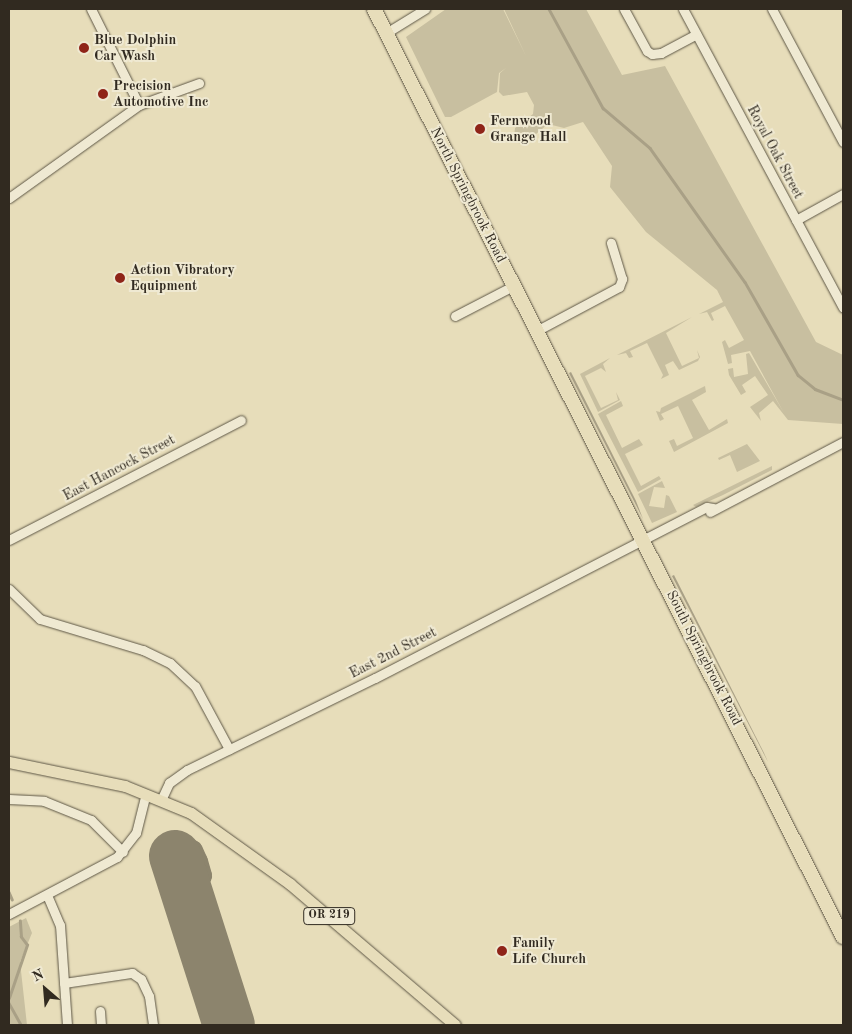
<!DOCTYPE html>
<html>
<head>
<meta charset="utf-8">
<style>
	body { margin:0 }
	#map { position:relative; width:852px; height:1034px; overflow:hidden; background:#e7ddba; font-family:"Old Standard TT",serif }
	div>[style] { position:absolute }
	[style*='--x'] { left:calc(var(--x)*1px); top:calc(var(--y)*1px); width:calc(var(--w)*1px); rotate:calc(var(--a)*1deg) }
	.green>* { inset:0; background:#c8bfa0 }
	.water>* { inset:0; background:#a9a086 }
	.stream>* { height:2.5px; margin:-1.25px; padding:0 1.25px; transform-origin:1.25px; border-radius:1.25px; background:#a9a086 }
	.taxiway>* { height:21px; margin:-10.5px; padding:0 10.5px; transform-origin:10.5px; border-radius:10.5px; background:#8c846d }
	.runway>* { height:52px; margin:-26px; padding:0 26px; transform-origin:26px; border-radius:26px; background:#8c846d }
	.roads { filter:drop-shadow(0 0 1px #5e5746) drop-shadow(0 0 1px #5e5746) }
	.minor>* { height:9px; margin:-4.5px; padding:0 4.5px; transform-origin:4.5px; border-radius:4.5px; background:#efe9d2 }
	.major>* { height:11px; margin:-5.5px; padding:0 5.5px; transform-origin:5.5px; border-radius:5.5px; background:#e7ddba }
	.highway>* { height:14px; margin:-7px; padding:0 7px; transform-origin:7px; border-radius:7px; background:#e7ddba }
	.dots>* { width:14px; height:14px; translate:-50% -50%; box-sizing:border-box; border:2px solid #efe9d2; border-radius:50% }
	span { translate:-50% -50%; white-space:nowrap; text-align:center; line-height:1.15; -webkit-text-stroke:4px #efe9d2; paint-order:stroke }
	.shield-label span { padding:1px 4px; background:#efe9d2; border:1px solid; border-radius:4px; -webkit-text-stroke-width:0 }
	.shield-label { font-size:12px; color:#312a20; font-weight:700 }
	.poi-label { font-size:14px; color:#312a20; font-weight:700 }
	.left { translate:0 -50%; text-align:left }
	.street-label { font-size:14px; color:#312a20 }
	.frame { position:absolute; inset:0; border:10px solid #312a20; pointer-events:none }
	.north { position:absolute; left:20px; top:964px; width:50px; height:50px; -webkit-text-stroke:4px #efe9d2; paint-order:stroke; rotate:333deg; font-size:14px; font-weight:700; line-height:20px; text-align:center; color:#312a20 }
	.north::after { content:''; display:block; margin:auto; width:18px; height:22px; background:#312a20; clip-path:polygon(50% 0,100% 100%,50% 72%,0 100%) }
</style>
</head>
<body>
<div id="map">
	<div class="green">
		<i style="clip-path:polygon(446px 9px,503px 9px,526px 56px,504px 9px,586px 9px,622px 75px,665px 66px,816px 342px,843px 355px,843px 424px,788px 420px,773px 401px,759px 413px,761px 421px,750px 407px,768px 395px,755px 376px,742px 385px,746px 392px,741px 395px,729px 375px,728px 369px,733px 368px,734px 377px,748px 374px,746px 354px,749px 353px,784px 413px,750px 351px,731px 355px,732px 363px,728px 364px,722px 342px,725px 340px,729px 348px,744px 340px,725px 306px,711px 313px,714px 320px,712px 321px,707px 312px,699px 314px,723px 302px,717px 290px,646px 232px,610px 187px,612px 166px,583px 122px,564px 128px,548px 124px,524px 144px,518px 143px,514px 137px,515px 128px,533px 114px,534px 105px,527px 92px,503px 96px,499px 92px,500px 73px,506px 68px,499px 73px,497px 92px,451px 117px,445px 117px,406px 37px)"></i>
		<i style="clip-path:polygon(692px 317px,666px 333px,682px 366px,699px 358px,697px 350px,700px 357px,698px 361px,679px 370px,673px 361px,665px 365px,669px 375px,661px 379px,663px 375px,647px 343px,630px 351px,633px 357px,629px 358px,626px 353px,617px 355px)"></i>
		<i style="clip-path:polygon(610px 358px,603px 364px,606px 372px,601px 368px,585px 376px,601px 408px,618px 400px,616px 392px,620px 400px,598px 412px,580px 374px)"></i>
		<i style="clip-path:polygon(705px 386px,706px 392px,692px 400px,709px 430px,727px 419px,728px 423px,674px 452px,669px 441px,674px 439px,677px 446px,693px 438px,678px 406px,661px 414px,664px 419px,660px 421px,656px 411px,660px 412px,661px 408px)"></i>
		<i style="clip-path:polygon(621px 401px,623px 406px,606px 415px,622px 448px,639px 439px,643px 445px,625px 454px,641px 486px,659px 476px,661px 479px,638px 492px,598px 414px)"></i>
		<i style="clip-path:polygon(747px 444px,760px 461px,737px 472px,730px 455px,719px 460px,718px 458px)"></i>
		<i style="clip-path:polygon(772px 466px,772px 470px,723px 495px,696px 507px,693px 505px)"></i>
		<i style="clip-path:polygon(662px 481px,665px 488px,654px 487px,649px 506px,664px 508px,666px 495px,669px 496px,677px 512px,652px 523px,638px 494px)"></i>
		<i style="clip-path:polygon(26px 918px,32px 933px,20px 962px,27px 1025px,9px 1025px,9px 927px)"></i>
	</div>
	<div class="water">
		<i style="clip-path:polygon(571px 372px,636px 501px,643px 519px,569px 373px)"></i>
		<i style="clip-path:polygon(674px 575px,764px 753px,768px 762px,672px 576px)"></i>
	</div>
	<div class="stream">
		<i style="--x:549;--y:9;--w:113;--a:61.4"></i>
		<i style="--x:603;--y:108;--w:62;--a:40.4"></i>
		<i style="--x:650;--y:148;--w:164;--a:54.7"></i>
		<i style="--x:745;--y:282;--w:107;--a:60.3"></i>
		<i style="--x:798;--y:375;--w:22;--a:39"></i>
		<i style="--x:815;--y:389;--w:30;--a:21"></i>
		<i style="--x:9;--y:892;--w:8;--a:67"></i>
		<i style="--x:9;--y:998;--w:56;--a:-71.2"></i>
		<i style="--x:27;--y:945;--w:10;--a:-127"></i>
		<i style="--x:21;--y:937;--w:16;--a:-94"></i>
		<i style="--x:9;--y:1003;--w:25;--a:61"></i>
	</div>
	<div class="taxiway">
		<i style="--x:175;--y:856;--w:14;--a:-34"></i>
		<i style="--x:187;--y:848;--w:5;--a:22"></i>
		<i style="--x:192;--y:850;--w:12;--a:66"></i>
		<i style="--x:197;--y:861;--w:15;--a:74"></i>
		<i style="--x:201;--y:875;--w:23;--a:128"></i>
		<i style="--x:217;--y:1025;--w:11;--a:-22"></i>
	</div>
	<div class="runway">
		<i style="--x:175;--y:856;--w:177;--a:72.3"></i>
	</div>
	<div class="roads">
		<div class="minor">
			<i style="--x:91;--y:9;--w:107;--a:63.4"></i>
			<i style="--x:624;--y:9;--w:48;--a:61.3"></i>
			<i style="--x:647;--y:51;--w:6;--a:31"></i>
			<i style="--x:652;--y:54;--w:9;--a:-6"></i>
			<i style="--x:661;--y:53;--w:40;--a:-28"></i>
			<i style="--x:683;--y:9;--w:339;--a:61.8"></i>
			<i style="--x:772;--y:9;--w:151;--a:61.9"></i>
			<i style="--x:386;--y:33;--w:46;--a:-31.6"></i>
			<i style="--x:9;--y:198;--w:160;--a:-35.6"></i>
			<i style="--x:139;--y:105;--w:64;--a:-20.1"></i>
			<i style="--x:796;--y:220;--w:54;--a:-29"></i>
			<i style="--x:455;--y:316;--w:68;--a:-27.3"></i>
			<i style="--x:538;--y:330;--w:92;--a:-28"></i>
			<i style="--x:619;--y:287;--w:9;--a:-69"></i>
			<i style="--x:622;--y:279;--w:38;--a:-107"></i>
			<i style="--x:710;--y:512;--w:150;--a:-27.8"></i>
			<i style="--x:9;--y:540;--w:261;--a:-27.3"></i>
			<i style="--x:9;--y:589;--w:43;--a:44.1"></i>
			<i style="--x:40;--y:619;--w:108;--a:16.8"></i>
			<i style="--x:143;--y:650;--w:30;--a:26"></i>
			<i style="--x:170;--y:663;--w:34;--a:43"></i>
			<i style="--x:195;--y:686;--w:72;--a:61.6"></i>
			<i style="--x:162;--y:798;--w:17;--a:-65"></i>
			<i style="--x:169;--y:783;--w:22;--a:-36"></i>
			<i style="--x:187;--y:770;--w:209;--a:-26.1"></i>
			<i style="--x:375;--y:678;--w:373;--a:-27.3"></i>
			<i style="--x:707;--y:507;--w:6;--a:9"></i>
			<i style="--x:9;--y:799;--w:35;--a:3"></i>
			<i style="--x:44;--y:801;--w:51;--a:22"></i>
			<i style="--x:91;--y:820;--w:45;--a:45"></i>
			<i style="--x:47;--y:895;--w:33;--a:67"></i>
			<i style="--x:60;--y:925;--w:100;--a:86"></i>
			<i style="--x:9;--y:914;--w:122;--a:-27.8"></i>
			<i style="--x:117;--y:857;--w:31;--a:-52"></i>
			<i style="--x:136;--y:833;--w:34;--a:-76"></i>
			<i style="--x:64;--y:983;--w:69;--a:-8.4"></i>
			<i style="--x:132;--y:973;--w:11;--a:34"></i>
			<i style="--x:141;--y:979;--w:19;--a:65"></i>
			<i style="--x:149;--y:996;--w:29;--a:82"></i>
			<i style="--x:100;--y:1011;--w:14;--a:86"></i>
		</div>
		<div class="major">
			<i style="--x:9;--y:762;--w:118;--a:11.7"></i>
			<i style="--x:125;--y:786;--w:71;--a:22.2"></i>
			<i style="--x:191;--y:813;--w:122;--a:35.6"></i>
			<i style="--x:290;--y:884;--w:217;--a:40.5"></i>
		</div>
		<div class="highway">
			<i style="--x:374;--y:9;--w:1040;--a:63.19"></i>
		</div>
	</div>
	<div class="dots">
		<i style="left:84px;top:48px;background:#8f2418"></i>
		<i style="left:103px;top:94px;background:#8f2418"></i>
		<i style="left:480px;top:129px;background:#8f2418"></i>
		<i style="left:120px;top:278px;background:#8f2418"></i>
		<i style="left:502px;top:951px;background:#8f2418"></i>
	</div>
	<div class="shield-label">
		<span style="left:329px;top:916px">OR 219</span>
	</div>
	<div class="poi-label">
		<span class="left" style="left:94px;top:48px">Blue Dolphin<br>Car Wash</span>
		<span class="left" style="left:113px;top:94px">Precision<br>Automotive Inc</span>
		<span class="left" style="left:490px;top:129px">Fernwood<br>Grange Hall</span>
		<span class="left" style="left:130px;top:278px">Action Vibratory<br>Equipment</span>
		<span class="left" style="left:512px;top:951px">Family<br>Life Church</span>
	</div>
	<div class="street-label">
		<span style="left:775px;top:152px;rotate:62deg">Royal Oak Street</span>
		<span style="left:468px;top:195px;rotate:63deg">North Springbrook Road</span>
		<span style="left:119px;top:468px;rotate:-28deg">East Hancock Street</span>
		<span style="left:393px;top:653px;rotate:-27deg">East 2nd Street</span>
		<span style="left:704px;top:658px;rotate:63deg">South Springbrook Road</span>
	</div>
	<div class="frame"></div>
	<div class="north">N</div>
</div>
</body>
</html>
